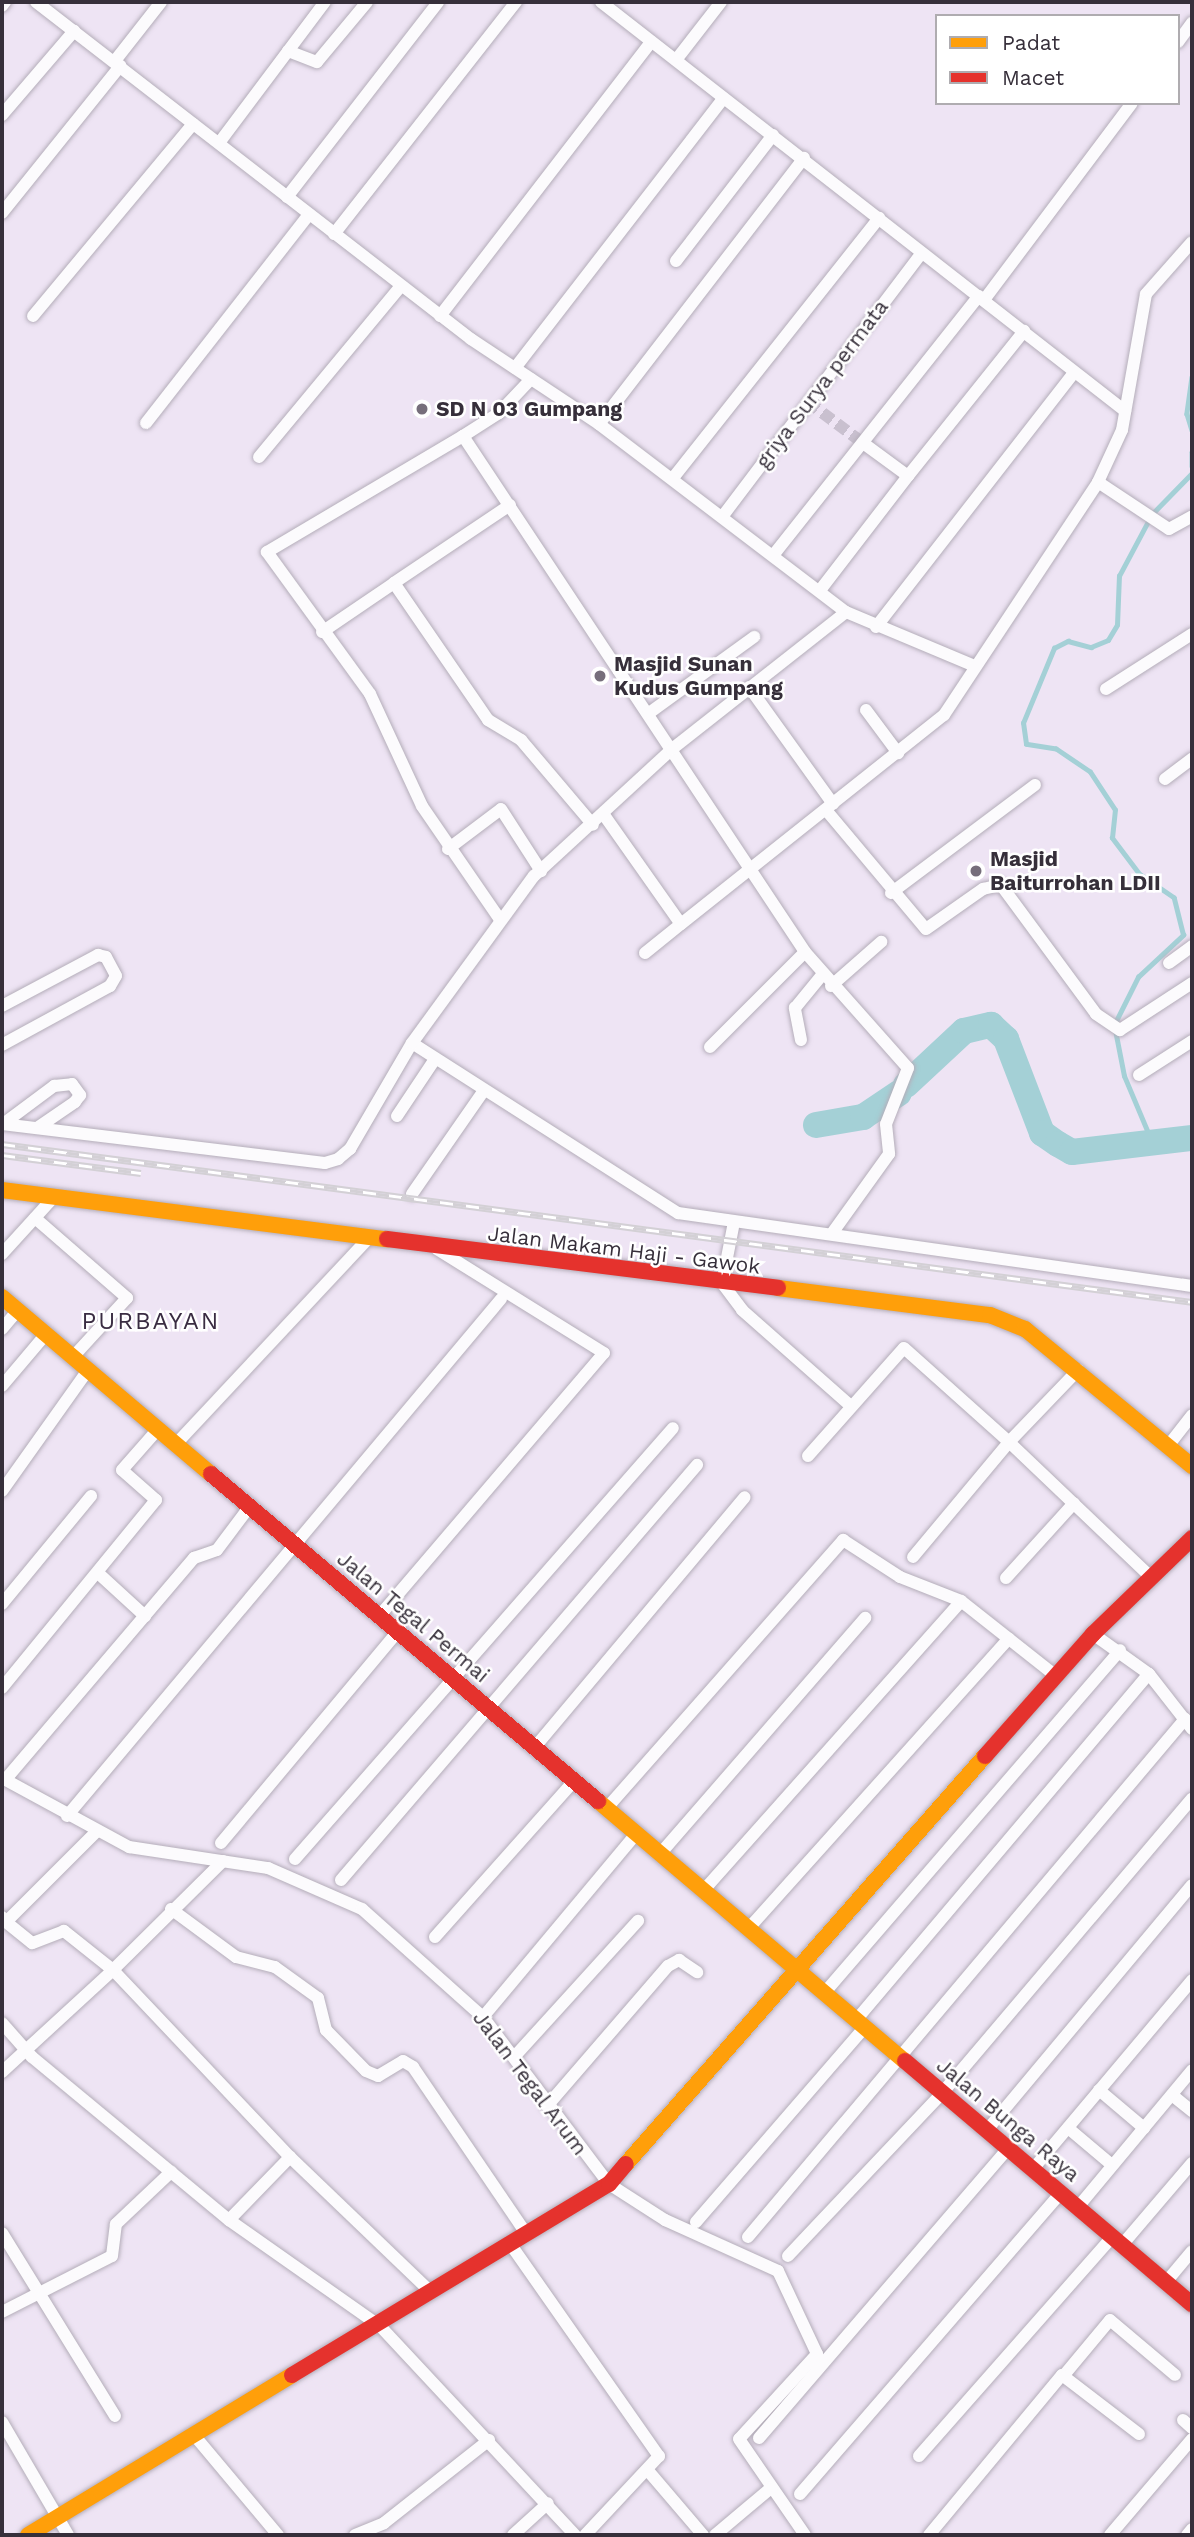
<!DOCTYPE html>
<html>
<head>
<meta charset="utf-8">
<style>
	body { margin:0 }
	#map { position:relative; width:1194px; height:2537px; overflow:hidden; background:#eee4f4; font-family:"Work Sans",sans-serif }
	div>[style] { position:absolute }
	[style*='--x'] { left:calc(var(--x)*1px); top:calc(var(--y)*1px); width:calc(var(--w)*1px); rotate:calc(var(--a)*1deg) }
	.stream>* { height:4.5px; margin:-2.25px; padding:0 2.25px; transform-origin:2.25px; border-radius:2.25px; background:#a4d0d6 }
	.river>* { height:26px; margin:-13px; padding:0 13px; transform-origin:13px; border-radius:13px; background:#a4d0d6 }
	.street-tunnel>* { height:12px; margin-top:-6px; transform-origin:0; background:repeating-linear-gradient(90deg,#c9c0cf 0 12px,transparent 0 18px) }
	.roads { filter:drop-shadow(0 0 2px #b4adb9) drop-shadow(0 0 2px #b4adb9) }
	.street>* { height:12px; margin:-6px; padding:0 6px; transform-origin:6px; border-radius:6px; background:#fcfbfd }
	.slow>* { height:16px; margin:-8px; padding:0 8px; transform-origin:8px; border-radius:8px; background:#ff9f0a }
	.jam>* { height:16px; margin:-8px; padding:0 8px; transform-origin:8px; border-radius:8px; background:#e5322d }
	.rail>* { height:7px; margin-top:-3.5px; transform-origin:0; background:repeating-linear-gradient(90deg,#fff 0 13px,#d3d0d5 0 26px); box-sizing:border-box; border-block:2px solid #d3d0d5 }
	.dots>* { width:19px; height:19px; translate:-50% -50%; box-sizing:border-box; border:4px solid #fff; border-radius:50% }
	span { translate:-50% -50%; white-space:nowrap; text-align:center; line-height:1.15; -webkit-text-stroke:5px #fff; paint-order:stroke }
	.street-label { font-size:21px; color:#362f3a }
	.poi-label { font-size:21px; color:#362f3a; font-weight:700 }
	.left { translate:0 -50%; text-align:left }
	.quarter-label { font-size:24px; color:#3a2c42; letter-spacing:2px }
	.frame { position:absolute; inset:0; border:4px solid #362f3a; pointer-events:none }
	.legend { position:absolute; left:935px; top:14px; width:245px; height:91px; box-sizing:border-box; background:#fff; border:2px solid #afacb0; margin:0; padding:9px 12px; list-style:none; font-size:21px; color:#362f3a }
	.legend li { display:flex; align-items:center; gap:14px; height:35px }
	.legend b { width:35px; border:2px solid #afacb0 }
</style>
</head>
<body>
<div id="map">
	<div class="stream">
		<i style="--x:1192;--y:377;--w:37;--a:98"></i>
		<i style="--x:1187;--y:414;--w:17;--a:73"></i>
		<i style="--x:1192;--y:452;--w:14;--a:90"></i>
		<i style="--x:1151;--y:1140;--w:69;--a:-112.9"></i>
		<i style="--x:1124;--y:1076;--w:52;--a:-101.1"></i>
		<i style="--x:1114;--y:1025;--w:54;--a:-63.4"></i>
		<i style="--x:1138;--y:977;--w:62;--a:-43"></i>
		<i style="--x:1183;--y:935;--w:38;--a:-104"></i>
		<i style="--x:1174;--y:898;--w:42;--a:-145.6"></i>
		<i style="--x:1139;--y:874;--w:45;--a:-126.9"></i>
		<i style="--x:1112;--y:838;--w:28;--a:-84"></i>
		<i style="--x:1115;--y:810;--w:45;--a:-123.3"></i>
		<i style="--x:1090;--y:772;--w:41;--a:-145.9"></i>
		<i style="--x:1056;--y:749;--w:30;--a:-171"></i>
		<i style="--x:1026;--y:744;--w:21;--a:-98"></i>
		<i style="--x:1023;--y:723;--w:81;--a:-67.5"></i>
		<i style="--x:1054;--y:648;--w:16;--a:-27"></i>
		<i style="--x:1068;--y:641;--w:24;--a:15"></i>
		<i style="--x:1091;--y:647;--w:18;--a:-22"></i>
		<i style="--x:1108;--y:640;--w:17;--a:-59"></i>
		<i style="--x:1117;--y:625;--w:49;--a:-87.7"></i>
		<i style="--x:1119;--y:576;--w:70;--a:-62"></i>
		<i style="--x:1152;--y:514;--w:57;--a:-45.7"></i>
	</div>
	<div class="river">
		<i style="--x:906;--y:1085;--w:79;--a:-43"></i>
		<i style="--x:964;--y:1031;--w:28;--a:-13"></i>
		<i style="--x:991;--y:1025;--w:21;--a:43"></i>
		<i style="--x:1006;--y:1039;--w:101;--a:69"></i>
		<i style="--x:1042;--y:1133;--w:19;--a:35"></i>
		<i style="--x:1058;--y:1144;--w:16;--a:30"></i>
		<i style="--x:1072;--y:1152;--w:121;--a:-6.7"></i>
		<i style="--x:816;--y:1125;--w:48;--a:-9.7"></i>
		<i style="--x:863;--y:1117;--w:43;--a:-33.7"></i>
	</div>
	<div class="street-tunnel">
		<i style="--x:808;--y:402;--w:69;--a:36.7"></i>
	</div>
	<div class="roads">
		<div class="street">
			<i style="--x:36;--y:2;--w:550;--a:37.77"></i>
			<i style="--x:471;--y:339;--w:154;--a:33.6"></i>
			<i style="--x:599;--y:424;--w:310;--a:37.3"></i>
			<i style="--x:846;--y:612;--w:137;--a:22.8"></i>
			<i style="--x:601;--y:2;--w:665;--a:37.97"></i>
			<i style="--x:2;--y:6;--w:5;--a:-53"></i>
			<i style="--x:1178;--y:42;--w:24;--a:-54"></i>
			<i style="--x:288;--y:51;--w:31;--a:21"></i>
			<i style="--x:317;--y:62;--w:78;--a:-50.2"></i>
			<i style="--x:676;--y:60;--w:73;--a:-52.2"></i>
			<i style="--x:114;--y:62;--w:76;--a:-51.9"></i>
			<i style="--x:2;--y:115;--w:111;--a:-49.4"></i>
			<i style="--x:219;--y:143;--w:176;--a:-53.1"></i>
			<i style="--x:287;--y:197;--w:247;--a:-52.2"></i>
			<i style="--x:2;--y:213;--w:189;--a:-51.2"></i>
			<i style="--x:334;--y:234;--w:295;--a:-51.9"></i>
			<i style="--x:676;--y:261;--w:159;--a:-52.4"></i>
			<i style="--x:984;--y:300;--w:246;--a:-53.1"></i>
			<i style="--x:33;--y:316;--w:250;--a:-50.2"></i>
			<i style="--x:440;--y:316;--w:346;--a:-52.4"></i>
			<i style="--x:515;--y:368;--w:341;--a:-52.3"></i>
			<i style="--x:531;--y:379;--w:47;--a:133.3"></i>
			<i style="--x:499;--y:413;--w:43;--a:147.4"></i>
			<i style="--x:463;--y:436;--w:619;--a:56.46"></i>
			<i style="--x:805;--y:952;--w:155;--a:48.4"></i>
			<i style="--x:908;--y:1068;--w:60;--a:111.4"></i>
			<i style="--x:886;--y:1124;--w:30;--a:84"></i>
			<i style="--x:889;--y:1154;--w:96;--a:125.7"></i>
			<i style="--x:146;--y:423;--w:265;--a:-52"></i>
			<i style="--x:599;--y:424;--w:336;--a:-52.4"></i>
			<i style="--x:463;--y:436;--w:228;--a:149.4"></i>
			<i style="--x:267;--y:552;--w:175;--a:54"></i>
			<i style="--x:370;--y:694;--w:123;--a:65.1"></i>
			<i style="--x:422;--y:806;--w:136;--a:55.5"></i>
			<i style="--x:259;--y:457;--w:222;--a:-50.3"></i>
			<i style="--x:908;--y:476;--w:186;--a:-51.3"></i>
			<i style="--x:673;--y:478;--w:332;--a:-51.6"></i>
			<i style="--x:1098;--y:482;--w:85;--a:33.5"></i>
			<i style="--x:1169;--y:529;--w:26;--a:-29"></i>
			<i style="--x:510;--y:505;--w:140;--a:146.1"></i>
			<i style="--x:394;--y:583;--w:166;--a:55.5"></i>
			<i style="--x:488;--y:720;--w:39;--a:31"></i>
			<i style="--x:521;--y:740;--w:111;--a:49.7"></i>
			<i style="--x:722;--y:517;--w:331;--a:-52.9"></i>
			<i style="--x:775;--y:553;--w:328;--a:-51.6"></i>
			<i style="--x:821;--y:589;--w:143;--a:-52.4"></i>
			<i style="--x:908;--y:476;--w:56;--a:-143.7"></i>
			<i style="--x:876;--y:627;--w:322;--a:-52.1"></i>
			<i style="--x:322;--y:632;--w:87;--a:-34.2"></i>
			<i style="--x:749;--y:687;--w:144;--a:54.3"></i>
			<i style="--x:1106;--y:689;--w:102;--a:-32.6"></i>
			<i style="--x:866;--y:710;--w:54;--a:53.3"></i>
			<i style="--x:649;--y:713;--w:130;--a:-35.9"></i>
			<i style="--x:1165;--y:779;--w:34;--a:-37"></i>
			<i style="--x:826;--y:810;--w:155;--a:50"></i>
			<i style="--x:926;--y:929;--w:70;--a:-35.1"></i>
			<i style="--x:983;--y:889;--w:18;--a:-13"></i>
			<i style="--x:1001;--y:885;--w:160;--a:53.6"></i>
			<i style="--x:1096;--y:1014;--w:29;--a:34"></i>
			<i style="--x:1120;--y:1030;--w:86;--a:-33.1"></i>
			<i style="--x:604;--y:815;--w:133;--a:54.8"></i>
			<i style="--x:681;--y:924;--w:336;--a:-38.5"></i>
			<i style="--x:944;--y:715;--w:279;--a:-56.5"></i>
			<i style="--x:1098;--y:482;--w:57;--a:-65.2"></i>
			<i style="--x:1122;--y:430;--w:138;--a:-80"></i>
			<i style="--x:1146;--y:294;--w:69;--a:-48.5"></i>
			<i style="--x:448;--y:849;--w:66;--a:-37"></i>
			<i style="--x:501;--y:809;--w:74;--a:57.2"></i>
			<i style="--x:891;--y:893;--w:180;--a:-36.9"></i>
			<i style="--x:645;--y:953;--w:46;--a:-38.9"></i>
			<i style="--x:1169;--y:963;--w:29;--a:-36"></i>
			<i style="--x:831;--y:986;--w:67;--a:-41.3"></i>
			<i style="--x:2;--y:1006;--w:109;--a:-28"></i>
			<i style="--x:98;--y:955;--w:8;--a:14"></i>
			<i style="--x:106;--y:957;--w:21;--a:62"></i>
			<i style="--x:116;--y:976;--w:12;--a:121"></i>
			<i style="--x:110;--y:986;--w:123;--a:151.4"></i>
			<i style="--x:801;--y:1040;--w:33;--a:-101"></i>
			<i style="--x:795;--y:1008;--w:43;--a:-50.7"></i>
			<i style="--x:412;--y:1043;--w:316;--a:32.6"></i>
			<i style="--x:678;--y:1213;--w:519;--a:8.08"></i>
			<i style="--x:710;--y:1047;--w:134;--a:-45"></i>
			<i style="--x:1139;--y:1075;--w:63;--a:-32.7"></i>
			<i style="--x:397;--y:1116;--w:69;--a:-56.3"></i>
			<i style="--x:2;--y:1124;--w:325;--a:6.9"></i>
			<i style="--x:325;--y:1163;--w:14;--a:-17"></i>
			<i style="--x:338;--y:1159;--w:16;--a:-40"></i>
			<i style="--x:350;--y:1149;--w:123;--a:-59.7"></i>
			<i style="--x:412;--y:1043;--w:207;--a:-53.9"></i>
			<i style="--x:534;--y:876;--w:188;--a:-42.6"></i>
			<i style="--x:672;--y:749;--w:221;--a:-38.2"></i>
			<i style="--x:3;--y:1124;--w:64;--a:-36.7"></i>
			<i style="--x:54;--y:1086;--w:18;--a:-6"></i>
			<i style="--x:72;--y:1084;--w:14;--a:54"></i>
			<i style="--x:80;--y:1095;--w:9;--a:126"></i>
			<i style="--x:75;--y:1102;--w:46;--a:145.6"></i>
			<i style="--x:412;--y:1194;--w:124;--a:-55.2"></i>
			<i style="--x:35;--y:1218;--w:122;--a:41"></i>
			<i style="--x:127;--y:1298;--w:80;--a:132.5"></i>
			<i style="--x:734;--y:1222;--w:62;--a:101.1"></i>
			<i style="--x:722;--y:1283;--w:34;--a:53"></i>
			<i style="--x:742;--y:1310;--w:145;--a:41.4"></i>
			<i style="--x:2;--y:1254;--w:76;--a:-47.7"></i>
			<i style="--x:2;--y:1329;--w:25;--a:-50"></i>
			<i style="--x:2;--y:1386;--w:68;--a:-49.8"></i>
			<i style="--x:176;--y:1444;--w:279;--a:-46.9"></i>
			<i style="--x:1168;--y:1446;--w:39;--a:-52"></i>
			<i style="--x:808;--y:1456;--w:144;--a:-48.4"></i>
			<i style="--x:904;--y:1348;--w:141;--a:41.8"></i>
			<i style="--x:1009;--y:1442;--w:100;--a:-46.2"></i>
			<i style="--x:2;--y:1491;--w:148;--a:-54.6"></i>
			<i style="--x:913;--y:1557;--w:150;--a:-50.1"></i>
			<i style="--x:1009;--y:1442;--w:197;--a:43.6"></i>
			<i style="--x:98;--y:1573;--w:64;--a:42.5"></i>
			<i style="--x:1006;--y:1578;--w:101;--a:-47.8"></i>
			<i style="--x:2;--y:1604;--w:140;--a:-50.5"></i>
			<i style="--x:381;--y:1614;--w:343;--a:-49.5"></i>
			<i style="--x:604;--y:1353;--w:197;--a:-148.1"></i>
			<i style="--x:1093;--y:1634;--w:69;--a:35.5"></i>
			<i style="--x:1149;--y:1674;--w:70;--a:52"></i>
			<i style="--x:2;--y:1688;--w:243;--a:-50.7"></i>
			<i style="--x:156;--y:1500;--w:45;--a:-138.6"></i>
			<i style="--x:122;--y:1470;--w:55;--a:-48.7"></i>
			<i style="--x:535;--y:1747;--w:326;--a:-50"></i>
			<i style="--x:2;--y:1778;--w:145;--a:28.5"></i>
			<i style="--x:129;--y:1847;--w:141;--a:8.6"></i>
			<i style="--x:268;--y:1868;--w:103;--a:23.6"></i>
			<i style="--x:362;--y:1909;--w:162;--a:41.8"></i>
			<i style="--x:483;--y:2017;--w:209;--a:53"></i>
			<i style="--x:609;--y:2184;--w:67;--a:32.7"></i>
			<i style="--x:665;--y:2220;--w:124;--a:24.3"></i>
			<i style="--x:778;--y:2271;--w:92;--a:64.8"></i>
			<i style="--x:817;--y:2354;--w:115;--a:132.5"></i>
			<i style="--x:739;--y:2439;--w:116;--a:55.5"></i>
			<i style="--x:5;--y:1780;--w:292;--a:-49.6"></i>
			<i style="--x:194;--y:1558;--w:24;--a:-19"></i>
			<i style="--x:217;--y:1550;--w:55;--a:-53.1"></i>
			<i style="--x:606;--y:1809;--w:359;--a:-48.6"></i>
			<i style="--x:843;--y:1540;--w:68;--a:33"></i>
			<i style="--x:900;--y:1577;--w:66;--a:21.5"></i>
			<i style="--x:961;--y:1601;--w:121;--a:38.3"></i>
			<i style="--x:67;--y:1816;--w:675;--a:-49.99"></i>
			<i style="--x:221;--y:1843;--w:279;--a:-50.1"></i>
			<i style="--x:660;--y:1854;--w:313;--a:-49"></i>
			<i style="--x:295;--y:1859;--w:573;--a:-48.75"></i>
			<i style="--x:223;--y:1861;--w:155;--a:135.3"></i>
			<i style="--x:113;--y:1970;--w:257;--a:46.6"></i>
			<i style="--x:290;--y:2157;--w:195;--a:43.8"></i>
			<i style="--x:341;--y:1880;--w:547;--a:-49.38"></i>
			<i style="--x:703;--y:1891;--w:388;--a:-48.3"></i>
			<i style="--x:171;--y:1909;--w:81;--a:36.4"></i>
			<i style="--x:236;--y:1957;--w:40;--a:14.4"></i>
			<i style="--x:275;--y:1967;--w:53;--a:35.8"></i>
			<i style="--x:318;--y:1998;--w:33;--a:76"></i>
			<i style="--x:326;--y:2030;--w:57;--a:45.7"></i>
			<i style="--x:366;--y:2071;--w:13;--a:23"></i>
			<i style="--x:378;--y:2076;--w:29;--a:-31"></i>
			<i style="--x:403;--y:2061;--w:12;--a:31"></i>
			<i style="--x:413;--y:2067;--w:203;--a:55.8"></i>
			<i style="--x:2;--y:1917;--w:6;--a:51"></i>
			<i style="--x:6;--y:1922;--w:127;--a:-45"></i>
			<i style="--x:749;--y:1928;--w:389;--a:-48.1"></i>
			<i style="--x:435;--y:1937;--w:209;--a:-48.3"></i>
			<i style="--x:826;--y:1991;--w:450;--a:-49.2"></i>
			<i style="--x:483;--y:2017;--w:239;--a:-50.1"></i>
			<i style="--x:857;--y:2019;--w:452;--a:-49.8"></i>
			<i style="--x:2;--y:2023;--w:45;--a:48.6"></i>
			<i style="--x:32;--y:2057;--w:256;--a:39.6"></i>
			<i style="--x:229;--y:2220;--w:184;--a:35.1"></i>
			<i style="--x:380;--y:2326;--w:286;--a:47"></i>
			<i style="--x:515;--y:2056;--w:183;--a:-47.7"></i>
			<i style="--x:2;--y:2072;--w:151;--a:-42.6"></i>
			<i style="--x:113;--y:1970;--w:63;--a:-141.5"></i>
			<i style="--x:64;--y:1931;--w:34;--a:159"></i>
			<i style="--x:32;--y:1943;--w:33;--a:-141"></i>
			<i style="--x:1099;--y:2090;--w:59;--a:40.2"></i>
			<i style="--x:1172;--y:2095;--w:26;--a:39"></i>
			<i style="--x:547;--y:2106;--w:185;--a:-49.2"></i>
			<i style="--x:668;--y:1966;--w:13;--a:-29"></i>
			<i style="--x:679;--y:1960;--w:22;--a:34"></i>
			<i style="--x:1068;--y:2128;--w:57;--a:40.1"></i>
			<i style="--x:987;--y:2130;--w:319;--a:-50.1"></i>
			<i style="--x:1033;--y:2169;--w:247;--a:-49.9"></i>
			<i style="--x:1078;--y:2207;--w:178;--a:-50.2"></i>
			<i style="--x:229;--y:2220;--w:88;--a:-45.9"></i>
			<i style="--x:696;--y:2222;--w:259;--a:-49.1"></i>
			<i style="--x:2;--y:2233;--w:215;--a:58.3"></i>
			<i style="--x:748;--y:2237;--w:678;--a:-49.85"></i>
			<i style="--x:511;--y:2245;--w:258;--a:55"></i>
			<i style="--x:659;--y:2456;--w:108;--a:133.1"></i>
			<i style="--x:1122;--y:2245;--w:108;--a:-49.5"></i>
			<i style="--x:788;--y:2256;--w:226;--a:-46.6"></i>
			<i style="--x:943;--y:2092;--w:385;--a:-49.7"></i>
			<i style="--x:1166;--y:2282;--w:40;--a:-50"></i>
			<i style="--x:2;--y:2312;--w:123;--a:-27"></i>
			<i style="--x:112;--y:2256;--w:32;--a:-83"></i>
			<i style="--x:116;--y:2224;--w:76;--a:-43.4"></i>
			<i style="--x:1065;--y:2374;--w:70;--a:-50.2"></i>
			<i style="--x:1110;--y:2320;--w:85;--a:40.2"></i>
			<i style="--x:1183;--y:2420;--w:12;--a:42"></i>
			<i style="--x:2;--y:2422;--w:131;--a:59.7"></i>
			<i style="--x:194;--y:2435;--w:131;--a:50"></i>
			<i style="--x:759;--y:2438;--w:382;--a:-49.3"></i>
			<i style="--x:919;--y:2456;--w:292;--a:-48.6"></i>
			<i style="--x:650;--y:2473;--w:82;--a:49.5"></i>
			<i style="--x:800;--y:2494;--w:398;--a:-49.1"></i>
			<i style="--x:355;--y:2535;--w:31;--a:-22"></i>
			<i style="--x:384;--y:2523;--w:134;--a:-38.3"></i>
			<i style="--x:513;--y:2535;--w:47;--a:-42.4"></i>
			<i style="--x:715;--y:2535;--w:73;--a:-40"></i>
			<i style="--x:929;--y:2535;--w:208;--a:-50.3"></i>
			<i style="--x:1062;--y:2375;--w:97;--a:37.5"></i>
			<i style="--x:1110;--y:2535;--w:126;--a:-49.5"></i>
			<i style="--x:1187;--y:2535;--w:8;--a:-50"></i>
		</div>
		<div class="slow">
			<i style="--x:2;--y:1190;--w:388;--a:7.3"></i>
			<i style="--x:778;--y:1288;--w:214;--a:7.3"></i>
			<i style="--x:990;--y:1315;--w:38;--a:22"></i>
			<i style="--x:1025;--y:1329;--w:216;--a:39.4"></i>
			<i style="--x:2;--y:1297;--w:274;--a:40.3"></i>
			<i style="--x:598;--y:1801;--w:402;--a:40.3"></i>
			<i style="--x:626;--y:2164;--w:543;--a:-48.66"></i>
			<i style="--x:28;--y:2535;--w:309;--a:-31.2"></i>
		</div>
		<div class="jam">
			<i style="--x:387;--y:1239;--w:394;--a:7.1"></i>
			<i style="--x:211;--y:1474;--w:507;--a:40.2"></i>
			<i style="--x:985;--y:1756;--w:163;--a:-48.5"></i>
			<i style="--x:1093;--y:1634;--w:138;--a:-44.1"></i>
			<i style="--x:905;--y:2061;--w:376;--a:40.3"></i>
			<i style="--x:292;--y:2375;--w:370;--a:-31.1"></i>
			<i style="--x:609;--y:2184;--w:26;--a:-50"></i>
		</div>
	</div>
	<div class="rail">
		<i style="--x:2;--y:1144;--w:1200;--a:7.56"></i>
		<i style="--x:2;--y:1155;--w:140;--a:7.4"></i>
	</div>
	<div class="dots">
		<i style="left:422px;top:409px;background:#766e7b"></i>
		<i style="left:600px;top:676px;background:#766e7b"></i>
		<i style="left:976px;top:871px;background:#766e7b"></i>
	</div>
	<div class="street-label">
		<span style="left:822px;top:384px;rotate:-53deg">griya Surya permata</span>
		<span style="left:624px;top:1250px;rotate:7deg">Jalan Makam Haji - Gawok</span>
		<span style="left:413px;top:1617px;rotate:40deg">Jalan Tegal Permai</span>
		<span style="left:530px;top:2083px;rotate:53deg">Jalan Tegal Arum</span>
		<span style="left:1008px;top:2120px;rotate:40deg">Jalan Bunga Raya</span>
	</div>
	<div class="poi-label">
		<span class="left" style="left:436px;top:409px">SD N 03 Gumpang</span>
		<span class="left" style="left:614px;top:676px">Masjid Sunan<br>Kudus Gumpang</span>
		<span class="left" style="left:990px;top:871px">Masjid<br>Baiturrohan LDII</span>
	</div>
	<div class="quarter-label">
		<span style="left:151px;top:1322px">PURBAYAN</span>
	</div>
	<div class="frame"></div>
	<ul class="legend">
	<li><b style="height:9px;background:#ff9f0a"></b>Padat</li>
	<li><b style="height:9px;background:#e5322d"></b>Macet</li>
	</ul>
</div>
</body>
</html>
